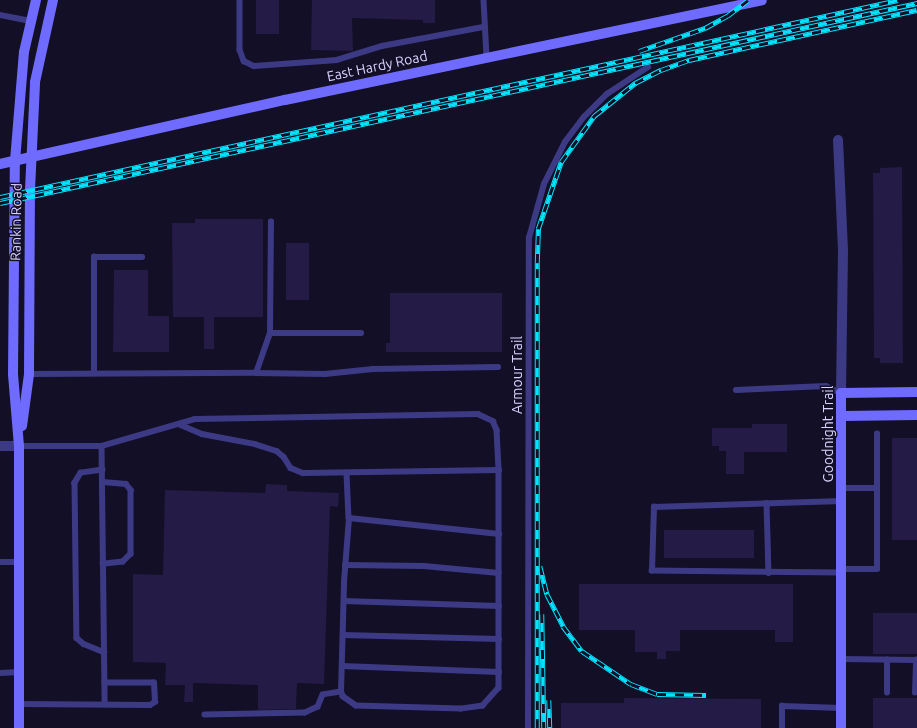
<!DOCTYPE html>
<html>
<head>
<meta charset="utf-8">
<style>
	body { margin:0 }
	#map { position:relative; width:917px; height:728px; overflow:hidden; background:#130f26; font-family:Ubuntu,sans-serif }
	div>[style] { position:absolute }
	[style*='--x'] { left:calc(var(--x)*1px); top:calc(var(--y)*1px); width:calc(var(--w)*1px); rotate:calc(var(--a)*1deg) }
	.building>* { inset:0; background:#241b47; transform-origin:0 0 }
	.lane>* { height:5.5px; margin:-2.75px; padding:0 2.75px; transform-origin:2.75px; border-radius:2.75px; background:#3d3a85 }
	.street>* { height:10px; margin:-5px; padding:0 5px; transform-origin:5px; border-radius:5px; background:#3d3a85 }
	.secondary>* { height:10px; margin:-5px; padding:0 5px; transform-origin:5px; border-radius:5px; background:#6f6bff }
	.rail>* { height:4.5px; margin-top:-2.25px; transform-origin:0; background:repeating-linear-gradient(90deg,#130f26 0 9px,#00e5ff 0 18px); box-sizing:border-box; border-block:1px solid #00e5ff }
	span { translate:-50% -50%; white-space:nowrap; text-align:center; line-height:1.15; -webkit-text-stroke:3px #130f26; paint-order:stroke }
	.street-label { font-size:14px; color:#d9d4ff }
</style>
</head>
<body>
<div id="map">
	<div class="building">
		<i style="left:256px;top:0;width:23px;height:34px"></i>
		<i style="clip-path:polygon(312px 0,435px 0,435px 23px,423px 23px,423px 20px,352px 18px,353px 51px,311px 50px)"></i>
		<i style="clip-path:polygon(902px 167px,903px 363px,880px 363px,880px 358px,874px 358px,873px 173px,880px 173px,880px 168px)"></i>
		<i style="clip-path:polygon(195px 219px,263px 219px,263px 317px,214px 317px,214px 349px,204px 349px,204px 317px,173px 317px,172px 223px,195px 223px)"></i>
		<i style="left:286px;top:243px;width:23px;height:57px"></i>
		<i style="clip-path:polygon(114px 270px,148px 270px,148px 316px,169px 316px,169px 352px,113px 352px)"></i>
		<i style="clip-path:polygon(390px 293px,502px 293px,502px 352px,386px 352px,386px 343px,390px 343px)"></i>
		<i style="clip-path:polygon(752px 424px,787px 424px,787px 452px,744px 452px,744px 474px,726px 474px,726px 451px,719px 451px,719px 446px,712px 446px,712px 428px,752px 428px)"></i>
		<i style="left:892px;top:438px;width:25px;height:102px"></i>
		<i style="clip-path:polygon(266px 484px,287px 485px,287px 491px,339px 493px,338px 507px,330px 506px,324px 684px,297px 683px,296px 709px,258px 710px,258px 685px,193px 683px,193px 702px,184px 702px,185px 685px,165px 685px,166px 663px,133px 662px,133px 574px,163px 575px,165px 490px,265px 493px)"></i>
		<i style="left:664px;top:530px;width:90px;height:28px"></i>
		<i style="clip-path:polygon(579px 584px,793px 584px,793px 642px,775px 642px,775px 630px,680px 630px,680px 651px,666px 651px,666px 659px,657px 659px,657px 652px,635px 652px,635px 630px,579px 630px)"></i>
		<i style="left:917px;top:613px;width:41px;height:44px;rotate:90deg"></i>
		<i style="clip-path:polygon(624px 698px,761px 699px,761px 728px,561px 728px,561px 703px,624px 703px)"></i>
		<i style="left:873px;top:698px;width:44px;height:30px"></i>
	</div>
	<div class="lane">
		<i style="--x:240;--y:0;--w:50;--a:90"></i>
		<i style="--x:240;--y:50;--w:12;--a:70"></i>
		<i style="--x:244;--y:61;--w:11;--a:27"></i>
		<i style="--x:254;--y:66;--w:83;--a:-4.1"></i>
		<i style="--x:337;--y:60;--w:47;--a:-17.3"></i>
		<i style="--x:382;--y:46;--w:104;--a:-10.6"></i>
		<i style="--x:484;--y:0;--w:57;--a:87"></i>
		<i style="--x:0;--y:15;--w:31;--a:11"></i>
		<i style="--x:270;--y:333;--w:91;--a:0"></i>
		<i style="--x:94;--y:373;--w:116;--a:-90"></i>
		<i style="--x:94;--y:257;--w:48;--a:0"></i>
		<i style="--x:256;--y:373;--w:69;--a:0.8"></i>
		<i style="--x:325;--y:374;--w:48;--a:-5.9"></i>
		<i style="--x:373;--y:369;--w:125;--a:-0.9"></i>
		<i style="--x:29;--y:374;--w:227;--a:-0.3"></i>
		<i style="--x:256;--y:373;--w:42;--a:-70.7"></i>
		<i style="--x:270;--y:333;--w:111;--a:-89.5"></i>
		<i style="--x:736;--y:390;--w:90;--a:-2.5"></i>
		<i style="--x:826;--y:386;--w:17;--a:25"></i>
		<i style="--x:181;--y:425;--w:23;--a:23"></i>
		<i style="--x:202;--y:434;--w:54;--a:10.7"></i>
		<i style="--x:255;--y:444;--w:23;--a:18"></i>
		<i style="--x:277;--y:451;--w:9;--a:41"></i>
		<i style="--x:284;--y:457;--w:13;--a:58"></i>
		<i style="--x:291;--y:468;--w:13;--a:23"></i>
		<i style="--x:303;--y:473;--w:196;--a:-0.9"></i>
		<i style="--x:19;--y:446;--w:83;--a:0"></i>
		<i style="--x:102;--y:446;--w:97;--a:-16.2"></i>
		<i style="--x:195;--y:419;--w:283;--a:-1"></i>
		<i style="--x:478;--y:414;--w:17;--a:25"></i>
		<i style="--x:493;--y:421;--w:10;--a:66"></i>
		<i style="--x:497;--y:430;--w:40;--a:87.1"></i>
		<i style="--x:499;--y:470;--w:218;--a:90"></i>
		<i style="--x:499;--y:688;--w:24;--a:132"></i>
		<i style="--x:483;--y:706;--w:22;--a:172"></i>
		<i style="--x:461;--y:709;--w:105;--a:-178.4"></i>
		<i style="--x:356;--y:706;--w:16;--a:-145"></i>
		<i style="--x:343;--y:697;--w:5;--a:-112"></i>
		<i style="--x:341;--y:692;--w:18;--a:171"></i>
		<i style="--x:323;--y:695;--w:13;--a:113"></i>
		<i style="--x:318;--y:707;--w:14;--a:155"></i>
		<i style="--x:305;--y:713;--w:100;--a:178.9"></i>
		<i style="--x:102;--y:446;--w:258;--a:89.3"></i>
		<i style="--x:103;--y:470;--w:22;--a:172"></i>
		<i style="--x:81;--y:473;--w:12;--a:121"></i>
		<i style="--x:75;--y:483;--w:155;--a:89.3"></i>
		<i style="--x:77;--y:638;--w:9;--a:41"></i>
		<i style="--x:84;--y:644;--w:22;--a:22"></i>
		<i style="--x:347;--y:473;--w:45;--a:87.5"></i>
		<i style="--x:103;--y:482;--w:23;--a:5"></i>
		<i style="--x:126;--y:484;--w:8;--a:50"></i>
		<i style="--x:131;--y:490;--w:64;--a:90"></i>
		<i style="--x:131;--y:554;--w:11;--a:135"></i>
		<i style="--x:123;--y:562;--w:20;--a:174"></i>
		<i style="--x:842;--y:488;--w:35;--a:0"></i>
		<i style="--x:767;--y:503;--w:70;--a:88.4"></i>
		<i style="--x:0;--y:562;--w:20;--a:0"></i>
		<i style="--x:345;--y:565;--w:79;--a:0.7"></i>
		<i style="--x:424;--y:566;--w:75;--a:5.3"></i>
		<i style="--x:841;--y:569;--w:36;--a:0"></i>
		<i style="--x:877;--y:569;--w:135;--a:-90"></i>
		<i style="--x:841;--y:573;--w:189;--a:-179.4"></i>
		<i style="--x:652;--y:571;--w:64;--a:-88.2"></i>
		<i style="--x:654;--y:507;--w:188;--a:-1.8"></i>
		<i style="--x:344;--y:601;--w:155;--a:1.8"></i>
		<i style="--x:343;--y:635;--w:156;--a:1.5"></i>
		<i style="--x:841;--y:659;--w:76;--a:0.8"></i>
		<i style="--x:342;--y:666;--w:157;--a:2.2"></i>
		<i style="--x:0;--y:673;--w:20;--a:-3"></i>
		<i style="--x:341;--y:692;--w:110;--a:-88.4"></i>
		<i style="--x:344;--y:582;--w:64;--a:-85.5"></i>
		<i style="--x:349;--y:518;--w:151;--a:6.1"></i>
		<i style="--x:887;--y:693;--w:33;--a:-90"></i>
		<i style="--x:915;--y:693;--w:33;--a:-88"></i>
		<i style="--x:19;--y:704;--w:131;--a:0.4"></i>
		<i style="--x:150;--y:705;--w:6;--a:-31"></i>
		<i style="--x:155;--y:702;--w:19;--a:-93"></i>
		<i style="--x:154;--y:683;--w:49;--a:180"></i>
		<i style="--x:528;--y:728;--w:490;--a:-89.9"></i>
		<i style="--x:529;--y:238;--w:56;--a:-74.5"></i>
		<i style="--x:544;--y:184;--w:47;--a:-63.4"></i>
		<i style="--x:565;--y:142;--w:31;--a:-53"></i>
		<i style="--x:584;--y:117;--w:33;--a:-45"></i>
		<i style="--x:607;--y:94;--w:49;--a:-33.4"></i>
		<i style="--x:782;--y:728;--w:22;--a:-90"></i>
		<i style="--x:782;--y:706;--w:59;--a:1.9"></i>
	</div>
	<div class="street">
		<i style="--x:838;--y:140;--w:110;--a:87.4"></i>
		<i style="--x:843;--y:250;--w:143;--a:90.8"></i>
		<i style="--x:0;--y:446;--w:19;--a:0"></i>
	</div>
	<div class="secondary">
		<i style="--x:0;--y:164;--w:292;--a:-12.7"></i>
		<i style="--x:285;--y:100;--w:487;--a:-11.8"></i>
		<i style="--x:842;--y:416;--w:75;--a:-0.8"></i>
		<i style="--x:22;--y:426;--w:52;--a:-82.3"></i>
		<i style="--x:29;--y:374;--w:184;--a:-89.7"></i>
		<i style="--x:30;--y:190;--w:108;--a:-87.3"></i>
		<i style="--x:35;--y:82;--w:84;--a:-77.6"></i>
		<i style="--x:19;--y:728;--w:282;--a:-90"></i>
		<i style="--x:19;--y:446;--w:72;--a:-94.8"></i>
		<i style="--x:13;--y:374;--w:213;--a:-89.5"></i>
		<i style="--x:15;--y:161;--w:109;--a:-85.3"></i>
		<i style="--x:24;--y:52;--w:53;--a:-77"></i>
		<i style="--x:841;--y:728;--w:335;--a:-90"></i>
		<i style="--x:841;--y:393;--w:76;--a:-0.8"></i>
	</div>
	<div class="rail">
		<i style="--x:639;--y:51;--w:70;--a:-19.2"></i>
		<i style="--x:705;--y:28;--w:25;--a:-29"></i>
		<i style="--x:727;--y:16;--w:26;--a:-37"></i>
		<i style="--x:0;--y:197;--w:919;--a:-12.37"></i>
		<i style="--x:0;--y:203;--w:939;--a:-12.3"></i>
		<i style="--x:540;--y:566;--w:29;--a:76"></i>
		<i style="--x:547;--y:594;--w:36;--a:63"></i>
		<i style="--x:563;--y:626;--w:31;--a:53"></i>
		<i style="--x:582;--y:651;--w:59;--a:34"></i>
		<i style="--x:631;--y:684;--w:28;--a:21"></i>
		<i style="--x:657;--y:694;--w:49;--a:1.2"></i>
		<i style="--x:542;--y:614;--w:114;--a:89"></i>
		<i style="--x:549;--y:700;--w:28;--a:88"></i>
		<i style="--x:537;--y:728;--w:465;--a:-90"></i>
		<i style="--x:537;--y:263;--w:34;--a:-88"></i>
		<i style="--x:538;--y:229;--w:71;--a:-71.1"></i>
		<i style="--x:561;--y:162;--w:57;--a:-54.3"></i>
		<i style="--x:594;--y:116;--w:53;--a:-38.8"></i>
		<i style="--x:635;--y:83;--w:29;--a:-27"></i>
		<i style="--x:661;--y:70;--w:30;--a:-20"></i>
		<i style="--x:689;--y:60;--w:233;--a:-12.4"></i>
	</div>
	<div class="street-label">
		<span style="left:377px;top:66px;rotate:-12deg">East Hardy Road</span>
		<span style="left:16px;top:222px;rotate:-89deg">Rankin Road</span>
		<span style="left:517px;top:375px;rotate:-90deg">Armour Trail</span>
		<span style="left:828px;top:434px;rotate:-90deg">Goodnight Trail</span>
	</div>
</div>
</body>
</html>
